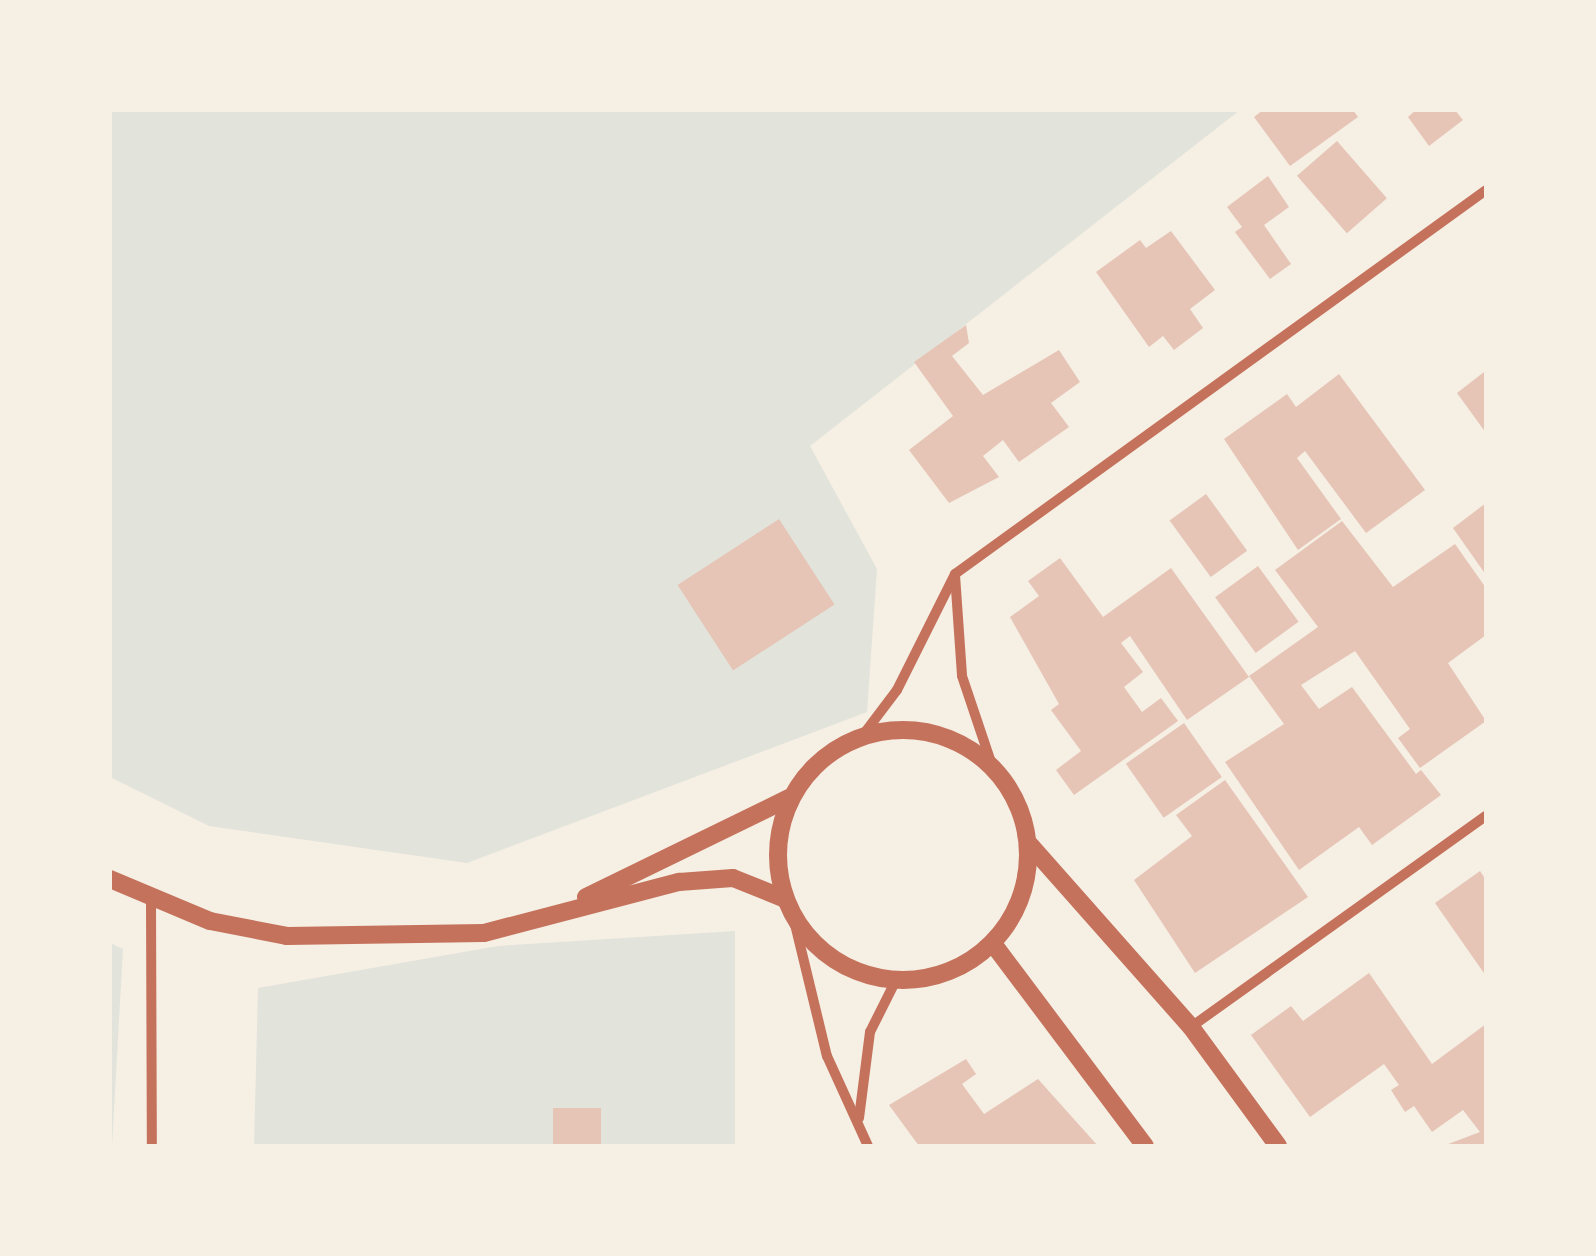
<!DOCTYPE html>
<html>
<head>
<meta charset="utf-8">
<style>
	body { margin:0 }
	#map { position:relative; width:1596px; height:1256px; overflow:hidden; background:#f6efe4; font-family:Lato,sans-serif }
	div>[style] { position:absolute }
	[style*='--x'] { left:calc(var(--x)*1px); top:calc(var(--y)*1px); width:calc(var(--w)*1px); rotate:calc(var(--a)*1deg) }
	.green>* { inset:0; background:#e2e4dc }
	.building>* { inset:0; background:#e6c5b7; transform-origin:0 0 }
	.minor>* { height:10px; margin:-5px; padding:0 5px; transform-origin:5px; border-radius:5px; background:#c5725c }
	.tertiary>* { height:18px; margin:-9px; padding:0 9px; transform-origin:9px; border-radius:9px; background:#c5725c }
	.tertiary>.ring { margin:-9px; padding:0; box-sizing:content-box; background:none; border:18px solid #c5725c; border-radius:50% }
	span { translate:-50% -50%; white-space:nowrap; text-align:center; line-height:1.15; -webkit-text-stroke:10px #f6efe4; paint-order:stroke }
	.frame { position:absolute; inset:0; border:112px solid #f6efe4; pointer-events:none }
</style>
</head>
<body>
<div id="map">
	<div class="green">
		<i style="clip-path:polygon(110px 110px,1240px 110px,810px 446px,877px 569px,867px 712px,467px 863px,209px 826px,110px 777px)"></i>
		<i style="clip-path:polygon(735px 931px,735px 1146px,254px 1146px,258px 988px,498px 946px)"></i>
		<i style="clip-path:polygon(110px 943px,123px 949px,112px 1146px,110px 1146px)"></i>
	</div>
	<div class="building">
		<i style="clip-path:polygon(1263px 110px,1353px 110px,1358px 117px,1290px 166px,1254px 117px)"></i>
		<i style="clip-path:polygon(1416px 110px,1455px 110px,1463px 120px,1429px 146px,1408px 117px)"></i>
		<i style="left:1337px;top:141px;width:76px;height:53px;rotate:49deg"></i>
		<i style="clip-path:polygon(1268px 176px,1289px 207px,1264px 225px,1291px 264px,1270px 279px,1235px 232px,1242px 227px,1227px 207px)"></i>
		<i style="clip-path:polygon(1171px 231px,1215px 290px,1190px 309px,1203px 328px,1174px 350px,1163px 336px,1149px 347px,1096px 272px,1140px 240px,1146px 248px)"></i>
		<i style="clip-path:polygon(966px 325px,969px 343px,952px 356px,983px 395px,1059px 350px,1080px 382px,1051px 403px,1069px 427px,1019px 462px,1003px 440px,983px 456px,999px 477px,949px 503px,909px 450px,953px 416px,914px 362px)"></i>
		<i style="clip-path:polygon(1484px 372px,1486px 375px,1486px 433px,1457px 393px)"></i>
		<i style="clip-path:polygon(1339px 374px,1425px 490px,1366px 533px,1305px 451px,1297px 458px,1341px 519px,1298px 550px,1224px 439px,1287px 394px,1296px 407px)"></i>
		<i style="left:1206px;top:494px;width:70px;height:45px;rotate:54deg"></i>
		<i style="clip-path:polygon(1486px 503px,1486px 575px,1453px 528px)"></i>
		<i style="left:779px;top:519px;width:102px;height:121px;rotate:57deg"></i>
		<i style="clip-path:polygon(1342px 521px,1393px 587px,1455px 544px,1486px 588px,1486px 635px,1448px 663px,1486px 721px,1420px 768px,1398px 738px,1410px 729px,1355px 651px,1301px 685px,1319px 709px,1352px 687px,1416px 774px,1421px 770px,1441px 795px,1372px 845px,1359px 827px,1299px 870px,1225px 762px,1284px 724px,1249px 676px,1318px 627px,1275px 570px)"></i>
		<i style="clip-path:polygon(1060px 558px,1103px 617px,1171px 568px,1249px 677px,1187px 720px,1130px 636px,1121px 643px,1143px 672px,1124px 687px,1142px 712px,1161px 698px,1178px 721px,1074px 795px,1056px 770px,1081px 751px,1051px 710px,1059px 704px,1010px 617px,1039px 596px,1028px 581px)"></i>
		<i style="left:1258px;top:566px;width:69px;height:53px;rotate:54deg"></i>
		<i style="left:1184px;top:723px;width:66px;height:71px;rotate:55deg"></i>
		<i style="clip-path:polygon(1225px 780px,1308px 897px,1195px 973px,1134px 880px,1192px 836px,1176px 815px)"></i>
		<i style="clip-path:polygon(1480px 871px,1486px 880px,1486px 976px,1435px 903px)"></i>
		<i style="clip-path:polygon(1369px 973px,1432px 1064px,1486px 1024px,1486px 1146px,1443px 1146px,1480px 1132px,1463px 1110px,1432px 1132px,1414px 1106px,1405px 1112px,1391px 1090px,1399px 1085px,1384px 1064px,1310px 1117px,1251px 1035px,1291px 1006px,1303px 1021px)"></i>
		<i style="clip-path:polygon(966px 1059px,976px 1074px,962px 1084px,984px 1114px,1038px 1079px,1098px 1146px,919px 1146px,889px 1105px)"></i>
		<i style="left:601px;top:1108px;width:37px;height:48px;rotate:90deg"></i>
	</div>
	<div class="minor">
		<i style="--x:955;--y:575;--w:101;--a:86"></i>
		<i style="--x:962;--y:676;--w:94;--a:71.4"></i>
		<i style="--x:863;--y:735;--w:56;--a:-52.9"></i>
		<i style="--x:897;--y:690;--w:130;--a:-63.4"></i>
		<i style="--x:955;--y:574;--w:655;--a:-35.87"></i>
		<i style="--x:151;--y:901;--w:245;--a:89.8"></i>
		<i style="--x:794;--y:920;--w:140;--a:76.4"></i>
		<i style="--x:827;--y:1056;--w:99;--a:65.5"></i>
		<i style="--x:1191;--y:1027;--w:363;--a:-35.6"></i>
		<i style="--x:859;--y:1118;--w:87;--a:-82.7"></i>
		<i style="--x:870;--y:1032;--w:56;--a:-63.4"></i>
	</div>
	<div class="tertiary">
		<i class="ring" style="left:778px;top:730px;width:232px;height:232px"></i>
		<i style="--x:1030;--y:845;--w:243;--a:48.5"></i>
		<i style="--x:1191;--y:1027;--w:147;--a:53.8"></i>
		<i style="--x:110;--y:879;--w:108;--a:22.8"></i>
		<i style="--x:210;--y:921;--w:78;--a:11"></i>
		<i style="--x:287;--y:936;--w:197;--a:-0.9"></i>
		<i style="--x:484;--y:933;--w:202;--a:-14.7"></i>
		<i style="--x:679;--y:882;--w:54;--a:-4.2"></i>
		<i style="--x:733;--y:878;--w:54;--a:21.8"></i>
		<i style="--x:586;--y:897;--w:226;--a:-26"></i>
		<i style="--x:994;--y:945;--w:251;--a:53.1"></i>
	</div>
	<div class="frame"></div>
</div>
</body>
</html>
